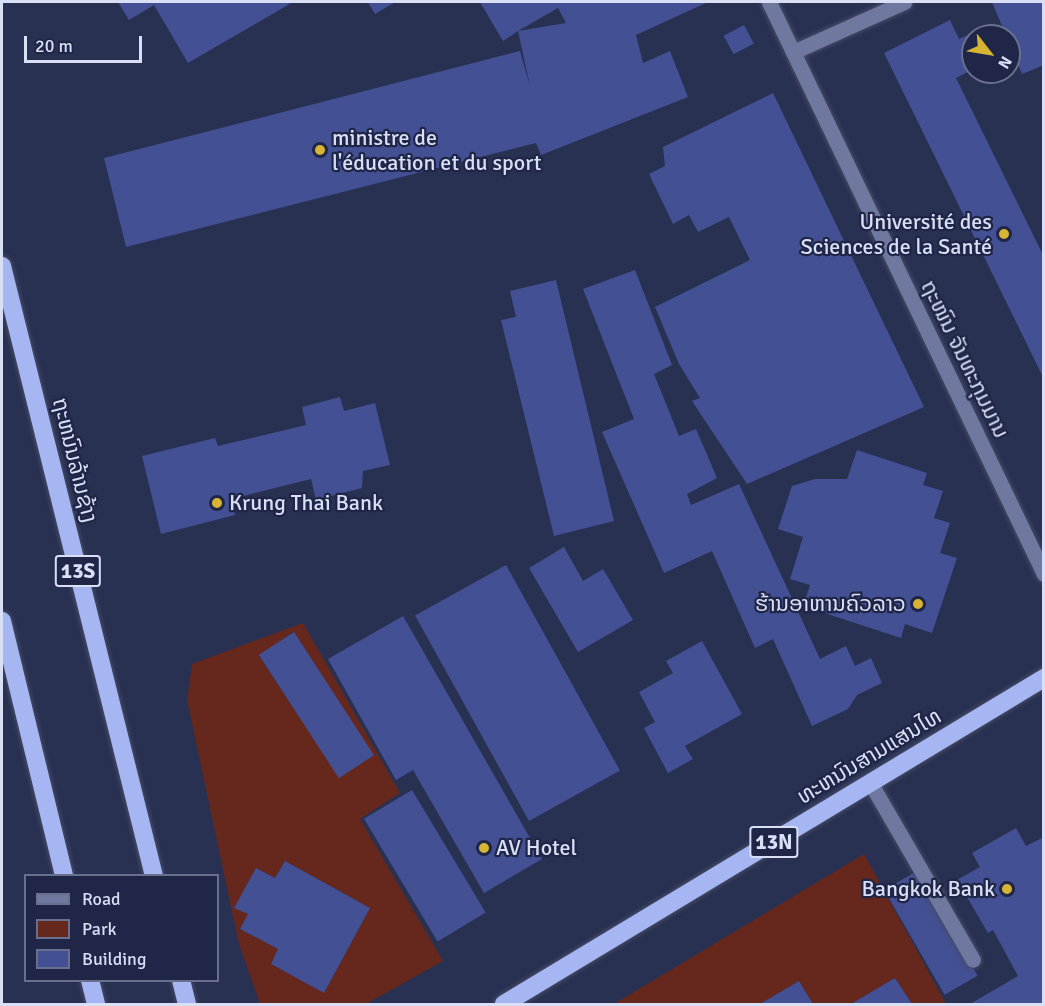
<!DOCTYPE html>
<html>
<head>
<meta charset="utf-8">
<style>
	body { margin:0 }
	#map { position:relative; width:1045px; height:1006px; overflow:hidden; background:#293152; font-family:Signika,"Noto Sans Lao",sans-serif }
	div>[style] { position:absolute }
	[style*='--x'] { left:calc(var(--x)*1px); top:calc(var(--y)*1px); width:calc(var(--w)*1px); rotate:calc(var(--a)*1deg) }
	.green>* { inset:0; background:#66281c }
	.building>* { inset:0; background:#435093; transform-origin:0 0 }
	.roads { filter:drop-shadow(0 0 2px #464c68) drop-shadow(0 0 2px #464c68) }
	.lane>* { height:15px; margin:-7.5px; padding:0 7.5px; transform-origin:7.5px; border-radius:7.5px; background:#6f79a0 }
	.street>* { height:15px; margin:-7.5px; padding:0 7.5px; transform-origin:7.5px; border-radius:7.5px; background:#6f79a0 }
	.highway>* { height:18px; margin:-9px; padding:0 9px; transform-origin:9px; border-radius:9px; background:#a6b6f2 }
	.dots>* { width:16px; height:16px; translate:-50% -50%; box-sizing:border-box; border:3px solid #1f2647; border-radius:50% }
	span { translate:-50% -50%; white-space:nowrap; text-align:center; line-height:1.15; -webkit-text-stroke:4.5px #1f2647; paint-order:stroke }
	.shield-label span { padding:2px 4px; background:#1f2647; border:2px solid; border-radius:4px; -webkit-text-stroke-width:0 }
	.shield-label { font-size:21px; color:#d9dff5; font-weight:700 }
	.poi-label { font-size:22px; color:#d9dff5 }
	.left { translate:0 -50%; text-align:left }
	.right { translate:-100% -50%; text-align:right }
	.street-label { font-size:22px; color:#d9dff5 }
	.frame { position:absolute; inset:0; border:3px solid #d9dff5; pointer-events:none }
	.legend { position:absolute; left:24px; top:874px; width:195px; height:108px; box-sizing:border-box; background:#1f2647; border:2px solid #69708d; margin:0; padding:8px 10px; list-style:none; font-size:18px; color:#d9dff5 }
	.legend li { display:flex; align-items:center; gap:12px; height:30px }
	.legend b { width:30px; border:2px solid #69708d }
	.north { position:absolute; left:961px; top:24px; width:60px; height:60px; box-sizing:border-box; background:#1f2647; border:2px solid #69708d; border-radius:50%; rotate:121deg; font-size:16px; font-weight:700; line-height:24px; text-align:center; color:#d9dff5 }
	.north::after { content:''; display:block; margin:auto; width:21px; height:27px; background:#d7b434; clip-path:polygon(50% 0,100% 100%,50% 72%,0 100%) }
	.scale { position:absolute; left:24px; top:36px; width:118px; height:27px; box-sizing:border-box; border:3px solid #d9dff5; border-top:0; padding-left:8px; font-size:18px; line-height:21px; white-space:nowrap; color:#d9dff5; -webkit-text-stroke:4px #1f2647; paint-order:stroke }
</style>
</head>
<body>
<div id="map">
	<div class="green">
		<i style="clip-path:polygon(evenodd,303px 623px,400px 793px,360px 819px,443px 961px,366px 1004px,260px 1004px,239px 944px,187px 700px,192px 664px,303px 623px,293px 632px,373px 755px,373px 756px,334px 770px,259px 656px,293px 632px,303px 623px,285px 861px,370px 908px,324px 993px,271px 964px,278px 949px,240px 929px,248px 914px,235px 907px,256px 868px,275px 878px,285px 861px)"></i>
		<i style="clip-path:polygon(864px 854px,946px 1004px,912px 1004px,895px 978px,851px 1004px,813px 1004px,799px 981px,760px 1004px,614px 1004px)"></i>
	</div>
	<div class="building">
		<i style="clip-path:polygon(118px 2px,293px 2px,188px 63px,154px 5px,129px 20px)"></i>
		<i style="clip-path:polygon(368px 2px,395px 2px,375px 14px)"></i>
		<i style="clip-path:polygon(480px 2px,708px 2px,636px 35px,643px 63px,670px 51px,688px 97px,541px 155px,536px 143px,126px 247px,104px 158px,520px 51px,530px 86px,518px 31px,566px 23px,558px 8px,518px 31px,503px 41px)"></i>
		<i style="clip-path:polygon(992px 2px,1044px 2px,1044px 65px,1022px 74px)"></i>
		<i style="clip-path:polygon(950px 20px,959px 39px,972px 33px,974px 36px,973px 69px,956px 78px,1044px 257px,1044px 379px,884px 53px)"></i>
		<i style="left:744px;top:25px;width:21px;height:23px;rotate:62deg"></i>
		<i style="clip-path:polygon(773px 93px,924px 407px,747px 484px,692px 401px,700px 398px,679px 364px,655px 307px,750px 260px,729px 217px,698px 232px,689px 215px,673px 224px,649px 174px,665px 166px,663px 147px)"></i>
		<i style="clip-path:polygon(635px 270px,672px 365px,654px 374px,679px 436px,696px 429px,717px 478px,687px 494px,691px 505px,739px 484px,820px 659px,846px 646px,855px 666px,871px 658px,882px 683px,857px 695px,848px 709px,812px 726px,773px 639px,755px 648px,712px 551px,664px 573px,602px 432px,634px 419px,583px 289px)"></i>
		<i style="clip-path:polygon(556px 280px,614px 521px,554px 536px,501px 320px,516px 317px,510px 291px)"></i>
		<i style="clip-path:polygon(340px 397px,344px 411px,375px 403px,390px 465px,363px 471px,362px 488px,316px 500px,311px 479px,231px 499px,235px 515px,161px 534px,142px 456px,215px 438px,218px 446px,306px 425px,302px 407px)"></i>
		<i style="clip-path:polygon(857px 450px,927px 473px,923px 485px,943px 491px,934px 518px,950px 523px,940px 553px,957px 558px,932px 633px,905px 624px,901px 638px,803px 606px,810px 585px,790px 579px,803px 537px,778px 529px,792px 486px,815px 479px,847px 479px)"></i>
		<i style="clip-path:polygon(564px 547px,583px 581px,603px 569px,633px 620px,578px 652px,529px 568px)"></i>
		<i style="left:506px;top:565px;width:235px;height:104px;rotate:61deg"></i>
		<i style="clip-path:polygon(403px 616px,542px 859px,484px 893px,413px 770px,396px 780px,328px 659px)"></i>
		<i style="left:294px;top:632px;width:147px;height:42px;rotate:57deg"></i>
		<i style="clip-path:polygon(702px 641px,742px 714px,685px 746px,693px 759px,668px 773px,644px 728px,655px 722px,639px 692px,673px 673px,666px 661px)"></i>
		<i style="left:412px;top:790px;width:143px;height:56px;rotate:59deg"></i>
		<i style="clip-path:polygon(1016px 828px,1026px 846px,1044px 837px,1044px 1004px,970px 1004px,1018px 976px,993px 930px,988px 933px,957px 880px,980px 867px,972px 853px)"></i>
		<i style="clip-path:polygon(285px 861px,370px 908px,324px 993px,271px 964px,278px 949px,240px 929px,248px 914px,234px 908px,256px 868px,275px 878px)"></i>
		<i style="left:917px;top:871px;width:121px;height:38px;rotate:60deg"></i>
		<i style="clip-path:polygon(895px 978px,912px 1004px,851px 1004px)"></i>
		<i style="clip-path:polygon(799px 981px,813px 1004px,760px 1004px)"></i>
	</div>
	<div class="roads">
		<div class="lane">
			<i style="--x:793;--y:52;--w:122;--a:-24.2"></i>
			<i style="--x:871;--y:784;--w:203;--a:59.9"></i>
		</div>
		<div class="street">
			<i style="--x:769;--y:2;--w:635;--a:64.32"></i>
		</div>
		<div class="highway">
			<i style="--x:2;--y:266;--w:629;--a:76.01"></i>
			<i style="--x:2;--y:621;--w:262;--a:76.3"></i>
			<i style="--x:90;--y:980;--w:25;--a:76"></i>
			<i style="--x:181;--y:980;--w:25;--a:76"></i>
			<i style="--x:504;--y:1004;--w:631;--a:-31.12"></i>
		</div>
	</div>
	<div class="dots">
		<i style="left:320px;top:150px;background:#d7b434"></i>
		<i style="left:1004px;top:234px;background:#d7b434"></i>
		<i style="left:217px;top:503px;background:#d7b434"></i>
		<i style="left:918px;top:604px;background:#d7b434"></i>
		<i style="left:484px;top:848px;background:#d7b434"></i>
		<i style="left:1007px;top:889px;background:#d7b434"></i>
	</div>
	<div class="shield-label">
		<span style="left:78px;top:571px">13S</span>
		<span style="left:774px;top:842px">13N</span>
	</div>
	<div class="poi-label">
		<span class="left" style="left:332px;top:150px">ministre de<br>l'éducation et du sport</span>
		<span class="right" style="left:992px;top:234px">Université des<br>Sciences de la Santé</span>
		<span class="left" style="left:229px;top:503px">Krung Thai Bank</span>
		<span class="right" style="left:906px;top:604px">ຮ້ານອາຫານຄົວລາວ</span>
		<span class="left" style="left:496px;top:848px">AV Hotel</span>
		<span class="right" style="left:995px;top:889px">Bangkok Bank</span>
	</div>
	<div class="street-label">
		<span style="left:965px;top:359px;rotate:64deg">ຖະໜົນ ຈັນທະກຸມມານ</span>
		<span style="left:75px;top:460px;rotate:76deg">ຖະຫນົນລ້ານຊ້າງ</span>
		<span style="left:869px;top:756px;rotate:-31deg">ທະຫນົນສາມແສນໄທ</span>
	</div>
	<div class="frame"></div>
	<ul class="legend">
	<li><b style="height:8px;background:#6f79a0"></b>Road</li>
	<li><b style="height:16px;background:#66281c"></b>Park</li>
	<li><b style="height:16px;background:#435093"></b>Building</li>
	</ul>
	<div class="north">N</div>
	<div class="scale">20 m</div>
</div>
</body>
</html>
